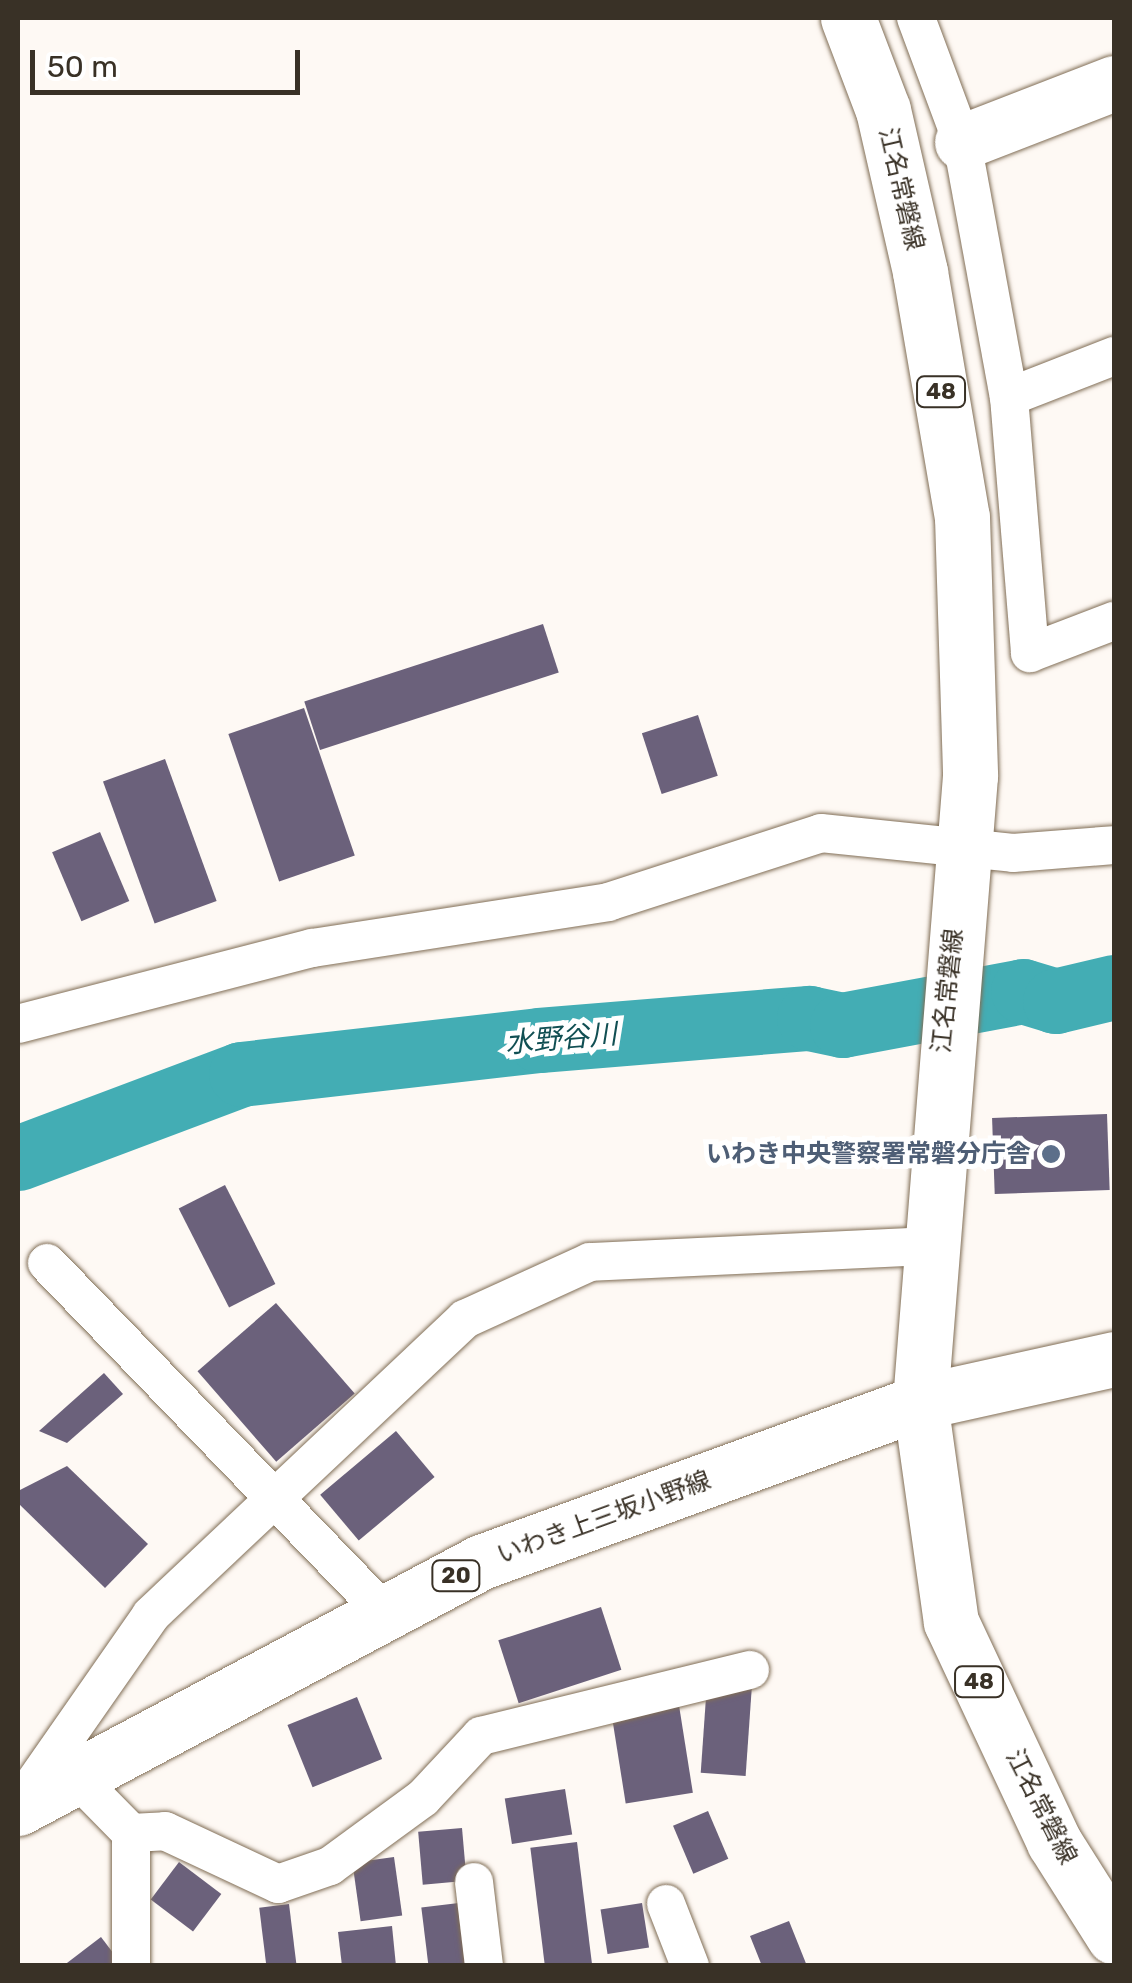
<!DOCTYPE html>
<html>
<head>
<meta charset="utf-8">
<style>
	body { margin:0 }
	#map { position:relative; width:1132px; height:1983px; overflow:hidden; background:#fef9f4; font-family:Rubik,"Noto Sans JP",sans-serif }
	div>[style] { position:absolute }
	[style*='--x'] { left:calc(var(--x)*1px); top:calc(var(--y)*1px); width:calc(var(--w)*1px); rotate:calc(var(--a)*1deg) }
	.river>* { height:65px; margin:-32.5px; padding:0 32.5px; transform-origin:32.5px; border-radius:32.5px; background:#43adb4 }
	.building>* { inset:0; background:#6b617b; transform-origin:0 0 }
	.roads { filter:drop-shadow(0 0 2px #816e56) drop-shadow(0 0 2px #816e56) }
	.street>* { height:38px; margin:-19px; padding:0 19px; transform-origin:19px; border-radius:19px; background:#fff }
	.secondary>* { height:55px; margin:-27.5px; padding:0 27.5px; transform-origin:27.5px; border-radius:27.5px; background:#fff }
	.primary>* { height:55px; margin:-27.5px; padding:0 27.5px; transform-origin:27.5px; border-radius:27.5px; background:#fff }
	.dots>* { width:28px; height:28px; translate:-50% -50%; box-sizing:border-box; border:5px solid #fff; border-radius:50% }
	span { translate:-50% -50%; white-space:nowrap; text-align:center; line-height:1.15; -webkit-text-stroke:10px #fff; paint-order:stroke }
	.shield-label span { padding:2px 8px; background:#fff; border:2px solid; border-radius:8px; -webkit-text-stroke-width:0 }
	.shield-label { font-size:22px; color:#393126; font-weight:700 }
	.street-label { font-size:25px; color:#393126 }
	.service-label { font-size:25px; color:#4e5e75; font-weight:700 }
	.right { translate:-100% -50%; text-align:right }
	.water-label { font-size:28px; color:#114f53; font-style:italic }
	.frame { position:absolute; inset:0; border:20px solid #393126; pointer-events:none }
	.scale { position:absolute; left:30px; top:50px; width:270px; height:45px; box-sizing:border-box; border:5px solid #393126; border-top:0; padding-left:12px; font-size:30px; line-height:35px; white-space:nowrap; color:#393126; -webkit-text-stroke:8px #fff; paint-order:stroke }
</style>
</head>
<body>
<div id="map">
	<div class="river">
		<i style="--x:18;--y:1158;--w:238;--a:-20.6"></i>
		<i style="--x:241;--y:1074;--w:300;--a:-6.5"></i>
		<i style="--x:539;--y:1040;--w:271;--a:-4.7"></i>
		<i style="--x:809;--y:1018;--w:34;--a:12"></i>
		<i style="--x:842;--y:1025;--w:184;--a:-10.6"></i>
		<i style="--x:1023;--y:991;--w:34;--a:17"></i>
		<i style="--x:1055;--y:1001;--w:61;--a:-13.3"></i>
	</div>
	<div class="building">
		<i style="left:543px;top:624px;width:51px;height:251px;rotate:72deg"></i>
		<i style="left:304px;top:708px;width:156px;height:80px;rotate:71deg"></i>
		<i style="left:698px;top:715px;width:64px;height:59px;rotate:72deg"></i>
		<i style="left:165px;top:759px;width:151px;height:66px;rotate:70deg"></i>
		<i style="left:100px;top:832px;width:75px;height:52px;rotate:67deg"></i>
		<i style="left:1107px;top:1114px;width:76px;height:115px;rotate:88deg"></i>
		<i style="left:225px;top:1185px;width:111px;height:52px;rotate:63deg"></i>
		<i style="left:276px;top:1303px;width:120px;height:104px;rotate:49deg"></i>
		<i style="clip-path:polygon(104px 1373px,123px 1394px,67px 1443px,39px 1431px)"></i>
		<i style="left:396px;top:1431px;width:60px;height:99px;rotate:50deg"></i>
		<i style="clip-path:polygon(67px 1466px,148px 1544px,105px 1588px,18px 1503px,18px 1491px)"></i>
		<i style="left:601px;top:1607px;width:66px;height:108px;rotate:72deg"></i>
		<i style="left:707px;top:1683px;width:45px;height:90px;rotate:4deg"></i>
		<i style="left:357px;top:1697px;width:67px;height:75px;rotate:68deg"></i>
		<i style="left:678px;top:1699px;width:95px;height:68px;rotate:81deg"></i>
		<i style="left:565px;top:1789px;width:46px;height:61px;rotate:81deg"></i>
		<i style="left:708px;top:1811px;width:52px;height:38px;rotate:67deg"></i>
		<i style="left:462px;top:1828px;width:53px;height:44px;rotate:85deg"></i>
		<i style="left:577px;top:1842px;width:125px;height:47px;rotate:83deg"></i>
		<i style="left:394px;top:1857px;width:59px;height:42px;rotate:82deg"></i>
		<i style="left:179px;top:1862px;width:53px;height:47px;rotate:37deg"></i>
		<i style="left:467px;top:1902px;width:64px;height:46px;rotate:83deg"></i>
		<i style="left:642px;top:1903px;width:45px;height:42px;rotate:81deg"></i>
		<i style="left:289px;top:1904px;width:60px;height:30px;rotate:83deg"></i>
		<i style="clip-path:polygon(789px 1921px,807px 1966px,762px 1966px,750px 1936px)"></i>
		<i style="clip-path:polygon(392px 1926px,396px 1966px,342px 1966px,338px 1932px)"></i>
		<i style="clip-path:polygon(101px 1937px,123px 1966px,63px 1966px)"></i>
	</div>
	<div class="roads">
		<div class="street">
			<i style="--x:916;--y:18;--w:132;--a:69.6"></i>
			<i style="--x:962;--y:142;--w:259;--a:79.6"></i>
			<i style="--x:1009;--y:397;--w:257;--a:85.3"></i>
			<i style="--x:1030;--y:653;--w:90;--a:-20.9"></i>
			<i style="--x:1009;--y:397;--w:113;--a:-21.3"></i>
			<i style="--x:18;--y:1024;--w:304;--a:-14.5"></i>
			<i style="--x:312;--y:948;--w:300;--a:-8.8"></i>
			<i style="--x:608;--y:902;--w:224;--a:-17.9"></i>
			<i style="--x:821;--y:833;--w:193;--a:5.9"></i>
			<i style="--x:1013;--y:853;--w:101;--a:-4.5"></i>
			<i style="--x:47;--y:1263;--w:487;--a:46"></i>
			<i style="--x:76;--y:1777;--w:78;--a:45.5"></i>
			<i style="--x:131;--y:1833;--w:133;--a:90"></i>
			<i style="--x:18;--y:1806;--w:233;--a:-55.1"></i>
			<i style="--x:151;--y:1615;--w:432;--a:-43.3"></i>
			<i style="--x:465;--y:1319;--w:137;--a:-24.5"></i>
			<i style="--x:590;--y:1262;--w:339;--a:-2.7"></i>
			<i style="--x:131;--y:1833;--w:34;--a:-3"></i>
			<i style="--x:165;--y:1831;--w:125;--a:25.1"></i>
			<i style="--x:278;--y:1884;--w:55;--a:-19.1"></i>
			<i style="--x:330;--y:1866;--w:115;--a:-36.2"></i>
			<i style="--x:423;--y:1798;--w:85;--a:-46.9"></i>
			<i style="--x:481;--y:1736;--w:277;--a:-13.8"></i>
			<i style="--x:474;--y:1882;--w:85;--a:83.2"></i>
			<i style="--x:666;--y:1904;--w:66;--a:68.8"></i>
		</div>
		<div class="secondary">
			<i style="--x:962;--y:142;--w:163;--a:-21.2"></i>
		</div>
		<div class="primary">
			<i style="--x:848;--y:18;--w:98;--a:69.2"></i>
			<i style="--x:883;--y:110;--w:166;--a:77.1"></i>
			<i style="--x:920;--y:272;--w:249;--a:80.3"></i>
			<i style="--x:962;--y:517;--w:259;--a:88.2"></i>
			<i style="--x:970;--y:776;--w:628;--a:94.57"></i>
			<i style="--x:920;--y:1402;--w:222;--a:82"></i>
			<i style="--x:951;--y:1622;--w:243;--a:64.9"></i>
			<i style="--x:1054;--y:1842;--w:112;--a:57.7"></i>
			<i style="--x:18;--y:1808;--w:524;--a:-27.98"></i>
			<i style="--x:481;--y:1562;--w:467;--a:-20"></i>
			<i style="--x:920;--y:1402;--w:199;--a:-12.5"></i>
		</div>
	</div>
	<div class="dots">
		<i style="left:1051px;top:1154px;background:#5c6f8a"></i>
	</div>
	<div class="shield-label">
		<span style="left:941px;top:392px">48</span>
		<span style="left:456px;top:1576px">20</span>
		<span style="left:979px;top:1682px">48</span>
	</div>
	<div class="street-label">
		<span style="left:901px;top:189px;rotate:77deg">江名常磐線</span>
		<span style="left:948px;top:991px;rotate:-84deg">江名常磐線</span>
		<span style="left:604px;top:1518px;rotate:-20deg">いわき上三坂小野線</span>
		<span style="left:1041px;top:1807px;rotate:63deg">江名常磐線</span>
	</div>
	<div class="service-label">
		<span class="right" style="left:1031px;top:1154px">いわき中央警察署常磐分庁舎</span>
	</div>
	<div class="water-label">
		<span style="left:561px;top:1039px;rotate:-5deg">水野谷川</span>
	</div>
	<div class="frame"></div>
	<div class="scale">50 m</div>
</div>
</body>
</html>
